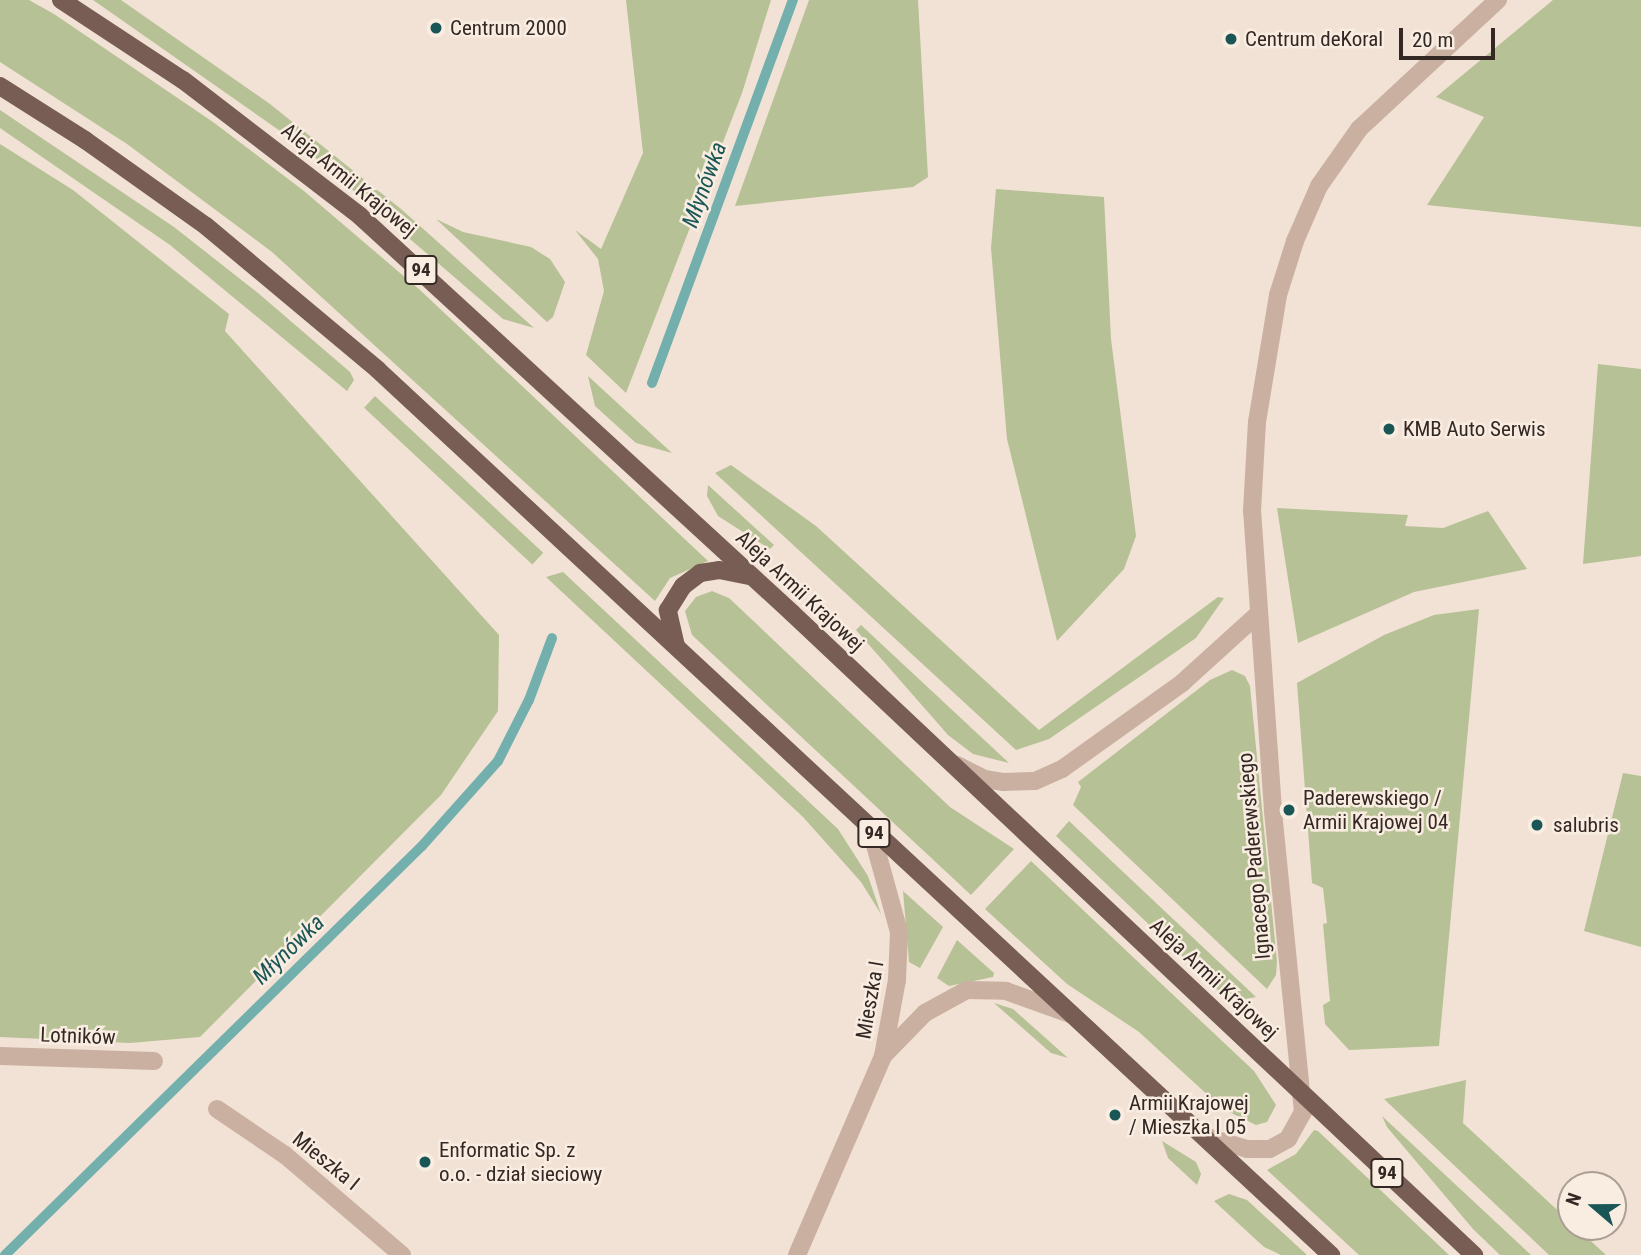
<!DOCTYPE html>
<html>
<head>
<meta charset="utf-8">
<style>
	body { margin:0 }
	#map { position:relative; width:1641px; height:1255px; overflow:hidden; background:#f2e2d5; font-family:"Roboto Condensed",sans-serif }
	div>[style] { position:absolute }
	[style*='--x'] { left:calc(var(--x)*1px); top:calc(var(--y)*1px); width:calc(var(--w)*1px); rotate:calc(var(--a)*1deg) }
	.green>* { inset:0; background:#b6c195; transform-origin:0 0 }
	.stream>* { height:10px; margin:-5px; padding:0 5px; transform-origin:5px; border-radius:5px; background:#73b0ad }
	.minor>* { height:18px; margin:-9px; padding:0 9px; transform-origin:9px; border-radius:9px; background:#cab0a1 }
	.tertiary>* { height:18px; margin:-9px; padding:0 9px; transform-origin:9px; border-radius:9px; background:#cab0a1 }
	.primary>* { height:18px; margin:-9px; padding:0 9px; transform-origin:9px; border-radius:9px; background:#775d54 }
	.dots>* { width:19px; height:19px; translate:-50% -50%; box-sizing:border-box; border:4px solid #f9ece1; border-radius:50% }
	span { translate:-50% -50%; white-space:nowrap; text-align:center; line-height:1.15; -webkit-text-stroke:5px #f9ece1; paint-order:stroke }
	.shield-label span { padding:2px 5px; background:#f9ece1; border:2px solid; border-radius:5px; -webkit-text-stroke-width:0 }
	.shield-label { font-size:19px; color:#342824; font-weight:700 }
	.poi-label { font-size:21px; color:#342824 }
	.left { translate:0 -50%; text-align:left }
	.street-label { font-size:21px; color:#342824 }
	.water-label { font-size:23px; color:#195655; font-style:italic }
	.north { position:absolute; left:1557px; top:1171px; width:70px; height:70px; box-sizing:border-box; background:#f9ece1; border:2px solid #aa9e95; border-radius:50%; rotate:290deg; font-size:19px; font-weight:700; line-height:28px; text-align:center; color:#342824 }
	.north::after { content:''; display:block; margin:auto; width:24px; height:32px; background:#195655; clip-path:polygon(50% 0,100% 100%,50% 72%,0 100%) }
	.scale { position:absolute; left:1399px; top:28px; width:96px; height:32px; box-sizing:border-box; border:4px solid #342824; border-top:0; padding-left:9px; font-size:21px; line-height:24px; white-space:nowrap; color:#342824; -webkit-text-stroke:5px #f9ece1; paint-order:stroke }
</style>
</head>
<body>
<div id="map">
	<div class="green">
		<i style="clip-path:polygon(0 0,29px 0,54px 14px,213px 122px,304px 191px,420px 290px,708px 561px,670px 578px,655px 601px,272px 252px,127px 144px,0 62px)"></i>
		<i style="clip-path:polygon(93px 0,121px 0,270px 104px,401px 209px,534px 328px,503px 319px,303px 147px)"></i>
		<i style="clip-path:polygon(626px 0,771px 0,742px 93px,626px 393px,586px 355px,604px 291px,598px 259px,575px 230px,601px 249px,643px 153px)"></i>
		<i style="clip-path:polygon(809px 0,918px 0,928px 177px,913px 187px,735px 206px)"></i>
		<i style="clip-path:polygon(1553px 0,1641px 0,1641px 227px,1427px 205px,1484px 117px,1436px 97px)"></i>
		<i style="clip-path:polygon(0 110px,174px 227px,258px 293px,350px 372px,354px 380px,347px 391px,170px 245px,0 128px)"></i>
		<i style="clip-path:polygon(0 144px,73px 190px,229px 314px,225px 331px,499px 635px,498px 711px,441px 795px,200px 1037px,130px 1043px,0 1037px)"></i>
		<i style="clip-path:polygon(996px 189px,1104px 197px,1111px 339px,1136px 536px,1124px 569px,1057px 641px,1007px 439px,991px 248px)"></i>
		<i style="clip-path:polygon(436px 219px,463px 232px,531px 247px,550px 259px,565px 282px,553px 317px,547px 322px)"></i>
		<i style="clip-path:polygon(1598px 364px,1641px 369px,1641px 556px,1583px 564px)"></i>
		<i style="clip-path:polygon(588px 376px,672px 453px,636px 443px,616px 425px,595px 406px)"></i>
		<i style="left:375px;top:396px;width:230px;height:16px;rotate:43deg"></i>
		<i style="clip-path:polygon(731px 465px,816px 526px,1039px 730px,1218px 597px,1224px 598px,1196px 638px,1049px 739px,1016px 750px,715px 473px)"></i>
		<i style="clip-path:polygon(708px 485px,774px 545px,770px 549px,718px 516px,707px 496px)"></i>
		<i style="clip-path:polygon(1277px 508px,1408px 515px,1405px 526px,1443px 528px,1488px 511px,1527px 569px,1414px 592px,1298px 643px)"></i>
		<i style="clip-path:polygon(563px 572px,838px 829px,868px 876px,881px 914px,861px 882px,803px 817px,546px 577px)"></i>
		<i style="clip-path:polygon(712px 591px,729px 598px,950px 807px,1014px 849px,971px 895px,692px 635px,685px 611px,696px 597px)"></i>
		<i style="clip-path:polygon(1479px 609px,1439px 1046px,1349px 1050px,1325px 1024px,1323px 1005px,1330px 1001px,1323px 924px,1327px 923px,1323px 888px,1312px 883px,1297px 683px,1384px 635px,1434px 615px)"></i>
		<i style="clip-path:polygon(861px 625px,1009px 763px,973px 754px,948px 735px,856px 630px)"></i>
		<i style="clip-path:polygon(1232px 670px,1245px 676px,1250px 686px,1277px 962px,1276px 975px,1267px 989px,1073px 805px,1081px 787px,1078px 782px,1210px 680px)"></i>
		<i style="clip-path:polygon(1623px 773px,1641px 776px,1641px 947px,1584px 931px)"></i>
		<i style="clip-path:polygon(1069px 821px,1256px 997px,1235px 1001px,1222px 994px,1056px 836px)"></i>
		<i style="clip-path:polygon(1031px 861px,1254px 1071px,1276px 1105px,1267px 1122px,1256px 1125px,1223px 1109px,1139px 1032px,1067px 984px,985px 909px)"></i>
		<i style="clip-path:polygon(903px 891px,943px 927px,920px 968px,909px 962px)"></i>
		<i style="clip-path:polygon(957px 940px,994px 973px,993px 977px,949px 986px,937px 978px)"></i>
		<i style="clip-path:polygon(994px 1003px,1013px 1009px,1068px 1058px,1051px 1053px)"></i>
		<i style="clip-path:polygon(1466px 1080px,1463px 1123px,1606px 1255px,1549px 1255px,1384px 1099px)"></i>
		<i style="clip-path:polygon(1382px 1116px,1531px 1255px,1500px 1255px,1473px 1229px,1387px 1127px)"></i>
		<i style="clip-path:polygon(1314px 1130px,1318px 1131px,1449px 1255px,1359px 1255px,1267px 1170px,1296px 1154px)"></i>
		<i style="clip-path:polygon(1162px 1141px,1196px 1162px,1201px 1174px,1197px 1185px,1168px 1158px)"></i>
		<i style="clip-path:polygon(1229px 1194px,1247px 1200px,1307px 1255px,1281px 1255px,1264px 1247px,1214px 1201px)"></i>
	</div>
	<div class="stream">
		<i style="--x:652;--y:383;--w:408;--a:-69.8"></i>
		<i style="--x:5;--y:1255;--w:584;--a:-44.45"></i>
		<i style="--x:422;--y:846;--w:114;--a:-48.2"></i>
		<i style="--x:498;--y:761;--w:68;--a:-63.1"></i>
		<i style="--x:529;--y:700;--w:66;--a:-69.6"></i>
	</div>
	<div class="minor">
		<i style="--x:0;--y:1056;--w:154;--a:1.9"></i>
		<i style="--x:883;--y:1056;--w:60;--a:-45.7"></i>
		<i style="--x:925;--y:1013;--w:48;--a:-28.7"></i>
		<i style="--x:967;--y:990;--w:39;--a:1"></i>
		<i style="--x:1006;--y:991;--w:68;--a:19.8"></i>
		<i style="--x:217;--y:1109;--w:82;--a:34.1"></i>
		<i style="--x:285;--y:1155;--w:154;--a:40.5"></i>
		<i style="--x:797;--y:1255;--w:217;--a:-66.6"></i>
		<i style="--x:883;--y:1056;--w:77;--a:-79.6"></i>
		<i style="--x:897;--y:980;--w:48;--a:-87.6"></i>
		<i style="--x:899;--y:932;--w:106;--a:-105.4"></i>
	</div>
	<div class="tertiary">
		<i style="--x:957;--y:765;--w:30;--a:27"></i>
		<i style="--x:984;--y:779;--w:19;--a:9"></i>
		<i style="--x:1003;--y:782;--w:32;--a:-2"></i>
		<i style="--x:1035;--y:781;--w:30;--a:-24"></i>
		<i style="--x:1062;--y:769;--w:148;--a:-35.6"></i>
		<i style="--x:1182;--y:683;--w:101;--a:-42.2"></i>
		<i style="--x:1204;--y:1136;--w:45;--a:16.8"></i>
		<i style="--x:1247;--y:1149;--w:23;--a:0"></i>
		<i style="--x:1270;--y:1149;--w:21;--a:-29"></i>
		<i style="--x:1288;--y:1139;--w:31;--a:-61"></i>
		<i style="--x:1303;--y:1112;--w:303;--a:-95.7"></i>
		<i style="--x:1273;--y:810;--w:300;--a:-94"></i>
		<i style="--x:1252;--y:511;--w:89;--a:-86.8"></i>
		<i style="--x:1257;--y:422;--w:129;--a:-80.6"></i>
		<i style="--x:1278;--y:295;--w:57;--a:-72.5"></i>
		<i style="--x:1295;--y:241;--w:60;--a:-66.4"></i>
		<i style="--x:1319;--y:186;--w:70;--a:-54.9"></i>
		<i style="--x:1359;--y:129;--w:190;--a:-42.9"></i>
	</div>
	<div class="primary">
		<i style="--x:61;--y:0;--w:146;--a:33.3"></i>
		<i style="--x:183;--y:80;--w:223;--a:37.5"></i>
		<i style="--x:360;--y:216;--w:587;--a:42.58"></i>
		<i style="--x:792;--y:613;--w:937;--a:43.27"></i>
		<i style="--x:0;--y:86;--w:101;--a:32.4"></i>
		<i style="--x:85;--y:140;--w:148;--a:35.4"></i>
		<i style="--x:206;--y:226;--w:224;--a:39.9"></i>
		<i style="--x:378;--y:370;--w:1301;--a:42.88"></i>
		<i style="--x:676;--y:646;--w:37;--a:-103"></i>
		<i style="--x:668;--y:610;--w:28;--a:-58"></i>
		<i style="--x:683;--y:586;--w:21;--a:-37"></i>
		<i style="--x:700;--y:573;--w:19;--a:-9"></i>
		<i style="--x:719;--y:570;--w:33;--a:11"></i>
	</div>
	<div class="dots">
		<i style="left:436px;top:28px;background:#195655"></i>
		<i style="left:1231px;top:39px;background:#195655"></i>
		<i style="left:1389px;top:429px;background:#195655"></i>
		<i style="left:1289px;top:810px;background:#195655"></i>
		<i style="left:1537px;top:825px;background:#195655"></i>
		<i style="left:1115px;top:1115px;background:#195655"></i>
		<i style="left:425px;top:1162px;background:#195655"></i>
	</div>
	<div class="shield-label">
		<span style="left:421px;top:270px">94</span>
		<span style="left:874px;top:833px">94</span>
		<span style="left:1387px;top:1173px">94</span>
	</div>
	<div class="poi-label">
		<span class="left" style="left:450px;top:28px">Centrum 2000</span>
		<span class="left" style="left:1245px;top:39px">Centrum deKoral</span>
		<span class="left" style="left:1403px;top:429px">KMB Auto Serwis</span>
		<span class="left" style="left:1303px;top:810px">Paderewskiego /<br>Armii Krajowej 04</span>
		<span class="left" style="left:1553px;top:825px">salubris</span>
		<span class="left" style="left:1129px;top:1115px">Armii Krajowej<br>/ Mieszka I 05</span>
		<span class="left" style="left:439px;top:1162px">Enformatic Sp. z<br>o.o. - dział sieciowy</span>
	</div>
	<div class="street-label">
		<span style="left:349px;top:180px;rotate:39deg">Aleja Armii Krajowej</span>
		<span style="left:800px;top:591px;rotate:43deg">Aleja Armii Krajowej</span>
		<span style="left:1254px;top:856px;rotate:-95deg">Ignacego Paderewskiego</span>
		<span style="left:1214px;top:979px;rotate:43deg">Aleja Armii Krajowej</span>
		<span style="left:870px;top:1000px;rotate:-80deg">Mieszka I</span>
		<span style="left:78px;top:1036px;rotate:2deg">Lotników</span>
		<span style="left:326px;top:1161px;rotate:39deg">Mieszka I</span>
	</div>
	<div class="water-label">
		<span style="left:705px;top:185px;rotate:-70deg">Młynówka</span>
		<span style="left:289px;top:950px;rotate:-44deg">Młynówka</span>
	</div>
	<div class="north">N</div>
	<div class="scale">20 m</div>
</div>
</body>
</html>
